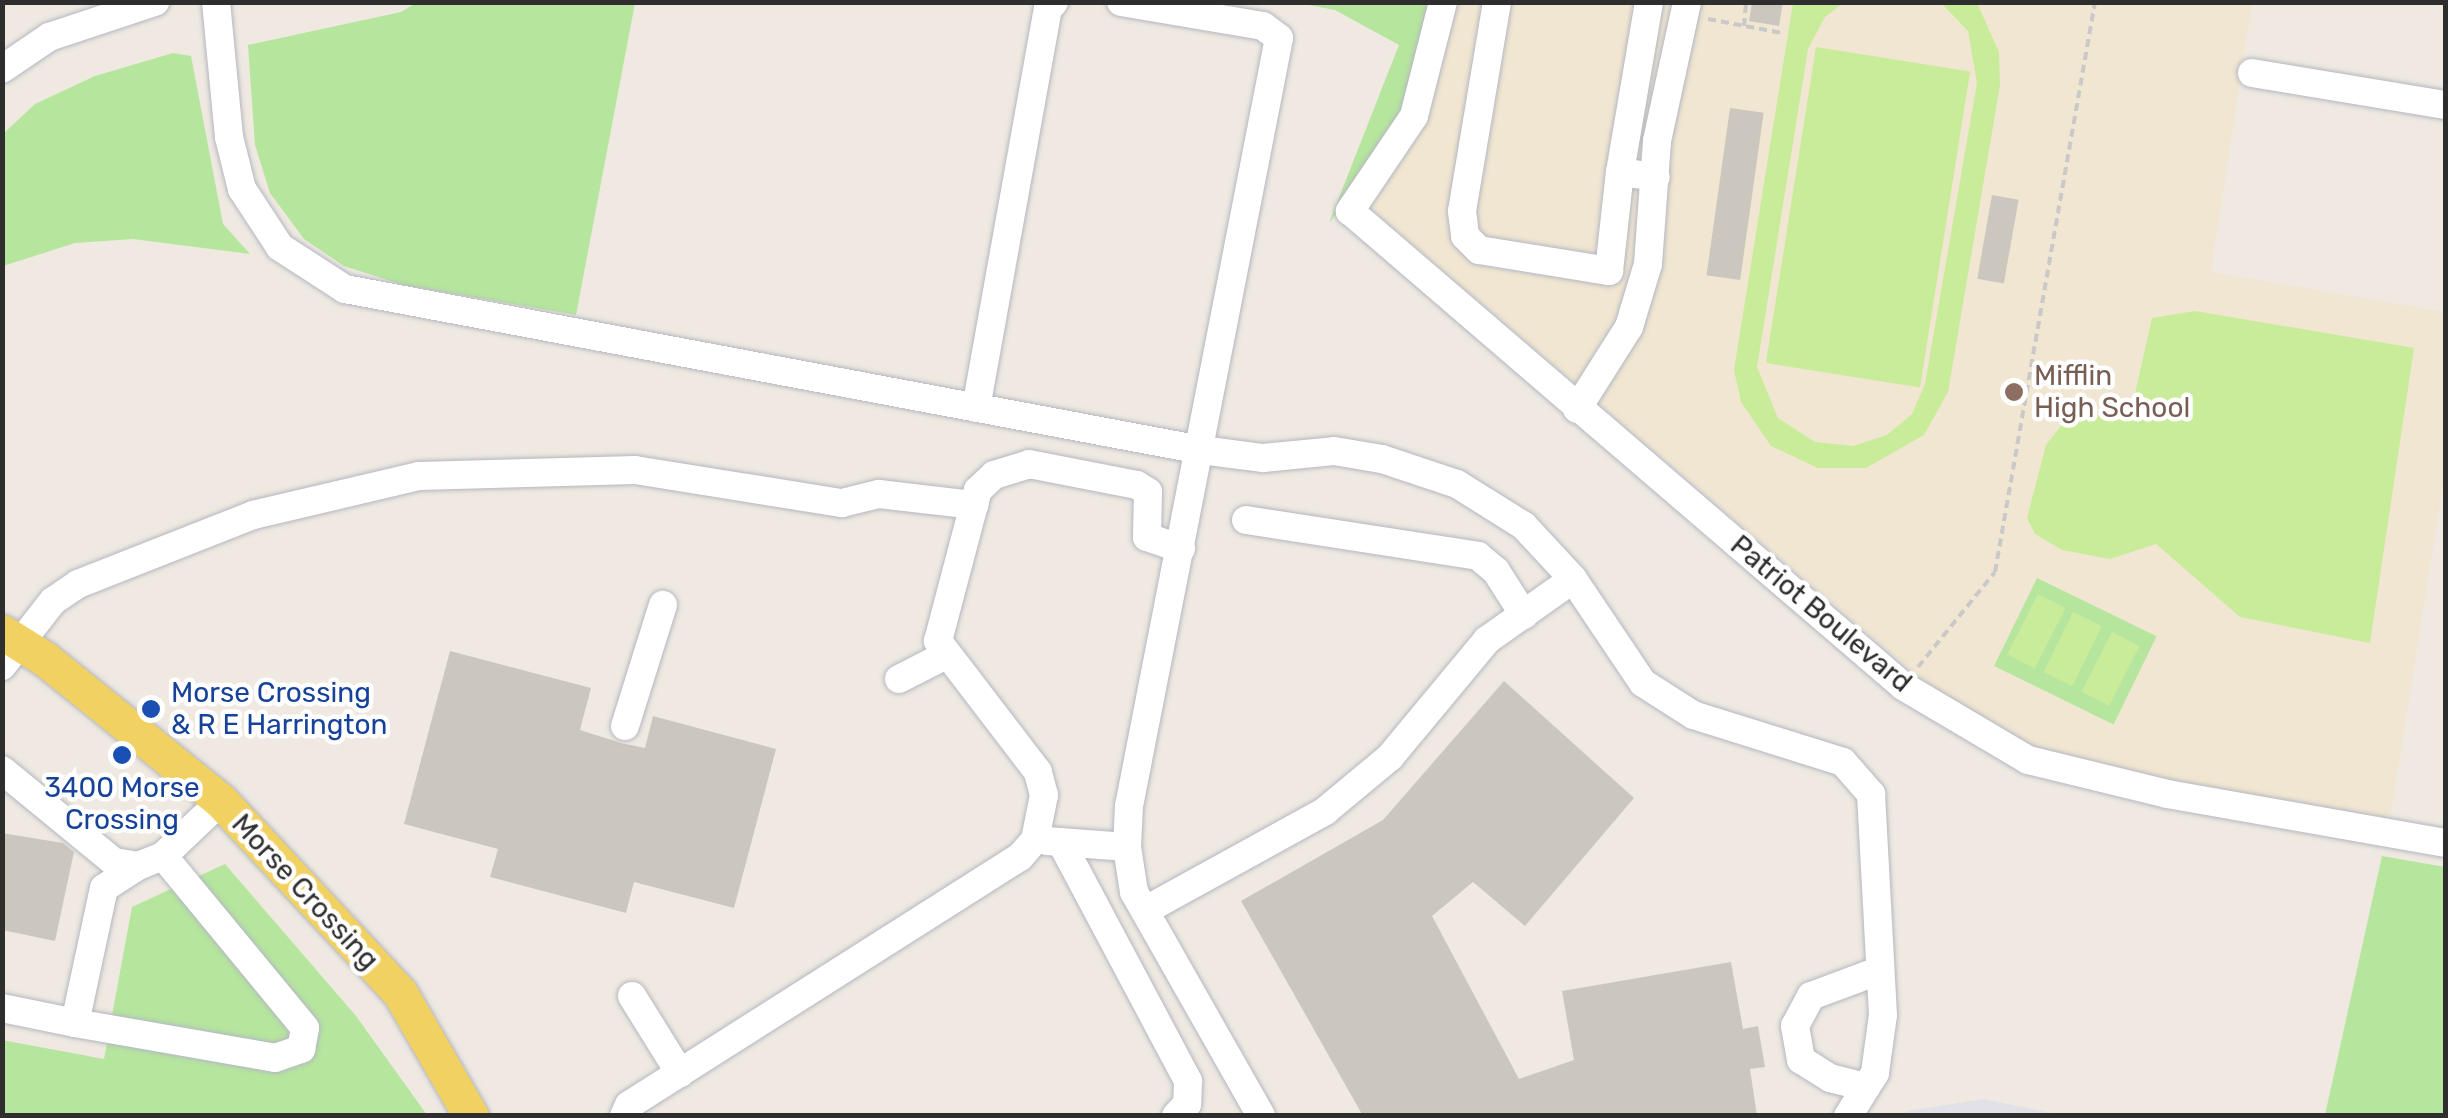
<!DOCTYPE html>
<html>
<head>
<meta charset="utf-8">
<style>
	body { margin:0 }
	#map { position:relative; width:2448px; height:1118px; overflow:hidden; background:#efe9e1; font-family:Rubik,sans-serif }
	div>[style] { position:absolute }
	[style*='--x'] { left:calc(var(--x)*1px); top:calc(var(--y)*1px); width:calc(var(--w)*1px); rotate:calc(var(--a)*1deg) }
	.industrial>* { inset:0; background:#e3e1e8 }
	.education>* { inset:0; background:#f0e6d1 }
	.green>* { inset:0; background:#b6e59e; transform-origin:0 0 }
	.pitch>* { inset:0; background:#c9ec9a; transform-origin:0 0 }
	.building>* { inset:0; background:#cbc7bf; transform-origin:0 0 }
	.path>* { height:4px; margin-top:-2px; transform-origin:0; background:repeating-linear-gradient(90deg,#c9c9c9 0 8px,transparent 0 13px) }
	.roads { filter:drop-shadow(0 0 2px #b4b7c1) drop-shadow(0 0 2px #b4b7c1) }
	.minor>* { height:28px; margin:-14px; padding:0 14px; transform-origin:14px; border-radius:14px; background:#fff }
	.major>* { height:35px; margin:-17.5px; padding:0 17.5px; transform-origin:17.5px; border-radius:17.5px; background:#f2d163 }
	.dots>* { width:28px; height:28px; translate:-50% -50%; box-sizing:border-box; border:5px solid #fff; border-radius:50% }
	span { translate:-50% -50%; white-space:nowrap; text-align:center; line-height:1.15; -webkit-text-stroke:9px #fff; paint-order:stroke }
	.education-label { font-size:28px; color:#785e54 }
	.left { translate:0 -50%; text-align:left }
	.street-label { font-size:28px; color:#2e2e2e }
	.transit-label { font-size:28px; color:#164399 }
	.frame { position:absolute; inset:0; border:5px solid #2e2e2e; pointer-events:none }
</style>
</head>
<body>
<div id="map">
	<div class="industrial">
		<i style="clip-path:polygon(1983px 1099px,2062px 1115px,1899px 1115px,1908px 1111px)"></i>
	</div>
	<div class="education">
		<i style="clip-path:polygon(1452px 3px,2252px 3px,2211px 272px,2445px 312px,2445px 472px,2390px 820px,2102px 768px,2030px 745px,1950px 703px,1368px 207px,1433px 98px)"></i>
	</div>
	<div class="green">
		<i style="clip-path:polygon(416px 3px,635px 3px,576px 315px,403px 285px,344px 266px,304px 239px,270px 193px,255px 145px,248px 45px,401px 12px)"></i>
		<i style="clip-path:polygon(1299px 3px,1430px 3px,1418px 75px,1381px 156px,1329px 223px,1399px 45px,1335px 10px)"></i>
		<i style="clip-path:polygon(173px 53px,191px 56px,223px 224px,250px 254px,133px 239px,75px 243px,3px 266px,3px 134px,35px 104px,95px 76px)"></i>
		<i style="left:2037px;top:578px;width:133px;height:98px;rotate:26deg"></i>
		<i style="clip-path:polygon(2382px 856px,2445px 867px,2445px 1115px,2325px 1115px)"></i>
		<i style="clip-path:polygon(225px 864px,356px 1016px,427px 1115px,3px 1115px,2px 1040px,104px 1059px,132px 907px)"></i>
	</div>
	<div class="pitch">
		<i style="clip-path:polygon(1793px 3px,1843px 3px,1825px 17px,1808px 49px,1757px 367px,1778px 418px,1815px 442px,1853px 446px,1887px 435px,1912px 414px,1925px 384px,1977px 83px,1968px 31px,1941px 3px,1977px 3px,1999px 52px,2000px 85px,1948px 392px,1924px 435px,1866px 468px,1818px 468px,1771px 446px,1741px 402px,1734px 370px)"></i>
		<i style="left:1816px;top:47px;width:156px;height:320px;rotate:9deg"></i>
		<i style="clip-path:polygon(2195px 311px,2414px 348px,2370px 643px,2240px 617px,2156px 544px,2110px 559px,2062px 550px,2035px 534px,2027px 518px,2046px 445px,2068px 417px,2130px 416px,2152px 318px)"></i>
		<i style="left:2038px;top:594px;width:31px;height:68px;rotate:27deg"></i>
		<i style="left:2073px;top:612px;width:32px;height:67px;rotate:26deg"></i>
		<i style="left:2112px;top:632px;width:31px;height:67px;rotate:27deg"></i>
	</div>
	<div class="building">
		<i style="clip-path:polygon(1752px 2px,1783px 2px,1779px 26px,1749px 21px)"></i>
		<i style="left:1730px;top:108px;width:34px;height:169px;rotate:8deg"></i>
		<i style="left:1992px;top:195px;width:27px;height:85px;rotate:10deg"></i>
		<i style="clip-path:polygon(450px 651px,591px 688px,580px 730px,621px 743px,645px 748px,653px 716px,776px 749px,734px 908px,634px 882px,626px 913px,490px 877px,498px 849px,404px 824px)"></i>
		<i style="clip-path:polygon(1504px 681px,1634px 798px,1525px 926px,1473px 882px,1432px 916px,1519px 1079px,1574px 1060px,1562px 991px,1731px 962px,1743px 1029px,1758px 1026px,1765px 1067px,1750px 1069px,1757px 1116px,1363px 1116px,1241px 901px,1383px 820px)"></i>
		<i style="clip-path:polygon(2px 833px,63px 843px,74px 852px,55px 941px,2px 930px)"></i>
	</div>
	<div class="path">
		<i style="--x:1708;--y:19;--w:75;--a:10.7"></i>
		<i style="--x:1744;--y:26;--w:24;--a:-85"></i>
		<i style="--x:1918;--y:667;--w:122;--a:-51"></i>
		<i style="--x:1995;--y:572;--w:579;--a:-80.05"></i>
	</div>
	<div class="roads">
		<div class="minor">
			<i style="--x:216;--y:2;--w:136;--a:84.5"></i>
			<i style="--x:229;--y:137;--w:54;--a:76"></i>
			<i style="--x:242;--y:189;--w:69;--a:56.8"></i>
			<i style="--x:280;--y:247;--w:77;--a:32.9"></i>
			<i style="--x:345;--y:289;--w:871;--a:10.65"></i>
			<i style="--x:1201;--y:450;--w:63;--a:7.4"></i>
			<i style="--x:1263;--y:458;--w:71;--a:-5.6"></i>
			<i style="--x:1334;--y:451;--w:49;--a:9.5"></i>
			<i style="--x:1382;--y:459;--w:79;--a:18.4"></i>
			<i style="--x:1457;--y:484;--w:79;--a:32.1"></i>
			<i style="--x:1524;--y:526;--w:72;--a:47.2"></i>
			<i style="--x:1573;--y:579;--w:125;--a:56.1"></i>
			<i style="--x:1643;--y:683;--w:59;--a:32.6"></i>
			<i style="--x:1693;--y:715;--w:157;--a:17.4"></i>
			<i style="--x:1843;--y:762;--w:43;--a:48.8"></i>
			<i style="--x:1871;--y:794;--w:221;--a:86.9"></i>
			<i style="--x:1883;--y:1015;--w:59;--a:97.9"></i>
			<i style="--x:1875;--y:1073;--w:51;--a:122.1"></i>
			<i style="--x:1121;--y:2;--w:144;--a:9.6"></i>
			<i style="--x:1263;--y:26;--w:20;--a:37"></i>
			<i style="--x:1279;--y:38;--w:783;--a:101.05"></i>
			<i style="--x:1129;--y:806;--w:41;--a:92.8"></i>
			<i style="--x:1127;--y:847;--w:46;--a:81.2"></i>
			<i style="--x:1134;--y:892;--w:257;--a:60.4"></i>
			<i style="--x:1443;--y:2;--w:118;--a:104.3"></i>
			<i style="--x:1414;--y:116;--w:115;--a:124"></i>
			<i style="--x:1350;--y:211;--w:729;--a:40.66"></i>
			<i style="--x:1903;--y:686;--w:145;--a:30.6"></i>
			<i style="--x:2028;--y:760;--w:143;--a:13.7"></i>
			<i style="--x:2167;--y:794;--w:283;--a:10"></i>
			<i style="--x:1497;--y:2;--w:212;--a:99.5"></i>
			<i style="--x:1462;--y:211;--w:25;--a:83"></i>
			<i style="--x:1465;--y:236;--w:20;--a:45"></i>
			<i style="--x:1479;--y:250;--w:132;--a:9.2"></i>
			<i style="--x:1609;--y:271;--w:100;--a:-83.7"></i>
			<i style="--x:1620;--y:172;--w:36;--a:8"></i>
			<i style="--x:2;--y:69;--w:57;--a:-34.2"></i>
			<i style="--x:49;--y:37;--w:112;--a:-18.3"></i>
			<i style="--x:2252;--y:73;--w:197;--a:9.4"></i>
			<i style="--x:1620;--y:172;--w:172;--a:-80.3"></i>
			<i style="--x:976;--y:408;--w:405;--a:-79.8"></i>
			<i style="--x:1048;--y:9;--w:9;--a:-49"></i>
			<i style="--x:1577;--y:409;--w:97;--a:-57.6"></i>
			<i style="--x:1629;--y:327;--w:66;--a:-73.2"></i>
			<i style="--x:1648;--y:264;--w:123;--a:-85.8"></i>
			<i style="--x:1657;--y:141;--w:142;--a:-77.8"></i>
			<i style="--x:1246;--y:520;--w:235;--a:8.8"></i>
			<i style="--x:1478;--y:556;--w:23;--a:40"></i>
			<i style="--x:1496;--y:571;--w:52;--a:57.5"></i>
			<i style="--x:2;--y:666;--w:83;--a:-51.9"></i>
			<i style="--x:53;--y:601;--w:30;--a:-34"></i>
			<i style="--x:78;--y:584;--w:188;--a:-21.5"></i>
			<i style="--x:253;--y:515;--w:171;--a:-13.2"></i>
			<i style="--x:419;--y:476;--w:216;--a:-1.6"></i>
			<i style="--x:635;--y:470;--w:210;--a:9.1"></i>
			<i style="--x:842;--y:503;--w:38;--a:-14"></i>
			<i style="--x:879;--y:494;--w:96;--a:6.6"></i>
			<i style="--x:899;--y:679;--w:53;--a:-27.1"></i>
			<i style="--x:625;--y:726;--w:127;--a:-72.6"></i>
			<i style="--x:2;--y:770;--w:145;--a:39.4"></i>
			<i style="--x:114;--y:862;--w:24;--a:9"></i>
			<i style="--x:138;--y:866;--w:27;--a:-22"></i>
			<i style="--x:163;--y:856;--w:80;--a:-43.5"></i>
			<i style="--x:1047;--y:841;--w:80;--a:4.3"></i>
			<i style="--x:1061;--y:842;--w:271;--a:62"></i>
			<i style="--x:1188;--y:1081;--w:23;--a:92"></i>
			<i style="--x:1187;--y:1104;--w:16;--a:133"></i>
			<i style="--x:1146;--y:910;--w:205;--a:-28.9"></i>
			<i style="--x:1325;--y:811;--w:85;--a:-39.7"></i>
			<i style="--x:1390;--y:757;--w:152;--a:-50.3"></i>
			<i style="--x:1487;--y:640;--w:105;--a:-35.3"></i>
			<i style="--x:632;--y:996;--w:91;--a:58.1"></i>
			<i style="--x:2;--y:1008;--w:75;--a:11.6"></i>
			<i style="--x:75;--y:1023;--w:138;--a:-77.9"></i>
			<i style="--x:104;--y:888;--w:40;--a:-32.9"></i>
			<i style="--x:75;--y:1023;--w:203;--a:9.9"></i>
			<i style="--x:275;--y:1058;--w:28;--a:-19"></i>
			<i style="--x:301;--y:1049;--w:21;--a:-79"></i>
			<i style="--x:305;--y:1028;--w:223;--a:-129.5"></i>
			<i style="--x:1866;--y:1087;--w:37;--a:-166"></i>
			<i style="--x:1830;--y:1078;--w:34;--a:-148"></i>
			<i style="--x:1801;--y:1060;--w:35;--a:-100"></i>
			<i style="--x:1795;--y:1026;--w:34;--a:-62"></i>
			<i style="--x:1811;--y:996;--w:72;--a:-20.5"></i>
			<i style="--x:624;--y:1116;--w:12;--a:-66"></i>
			<i style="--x:629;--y:1105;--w:463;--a:-32.4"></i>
			<i style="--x:1020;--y:857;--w:23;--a:-49"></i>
			<i style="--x:1035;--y:840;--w:46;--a:-78.7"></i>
			<i style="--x:1044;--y:795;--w:24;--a:-105"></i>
			<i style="--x:1038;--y:772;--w:165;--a:-127.4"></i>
			<i style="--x:938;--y:641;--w:156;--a:-75.2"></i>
			<i style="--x:978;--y:490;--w:22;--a:-43"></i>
			<i style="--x:994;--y:475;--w:37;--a:-17"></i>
			<i style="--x:1029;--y:464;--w:110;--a:11"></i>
			<i style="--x:1137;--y:485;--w:13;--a:32"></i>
			<i style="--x:1148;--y:492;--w:45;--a:91.3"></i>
			<i style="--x:1147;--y:537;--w:36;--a:19"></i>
		</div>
		<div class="major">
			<i style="--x:2;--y:632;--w:51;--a:32.1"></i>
			<i style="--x:45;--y:659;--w:226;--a:38.9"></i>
			<i style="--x:221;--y:801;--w:262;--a:47"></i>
			<i style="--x:400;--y:993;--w:142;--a:60"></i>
		</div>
	</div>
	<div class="dots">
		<i style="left:2014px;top:392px;background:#8d6e63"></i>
		<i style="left:151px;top:709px;background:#1a4fb4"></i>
		<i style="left:122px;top:755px;background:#1a4fb4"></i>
	</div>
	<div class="education-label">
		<span class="left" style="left:2034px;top:392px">Mifflin<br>High School</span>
	</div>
	<div class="street-label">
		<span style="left:1821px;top:614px;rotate:40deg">Patriot Boulevard</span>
		<span style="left:305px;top:892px;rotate:47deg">Morse Crossing</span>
	</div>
	<div class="transit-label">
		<span class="left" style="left:171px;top:709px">Morse Crossing<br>&amp; R E Harrington</span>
		<span style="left:122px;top:804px">3400 Morse<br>Crossing</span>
	</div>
	<div class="frame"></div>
</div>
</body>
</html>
